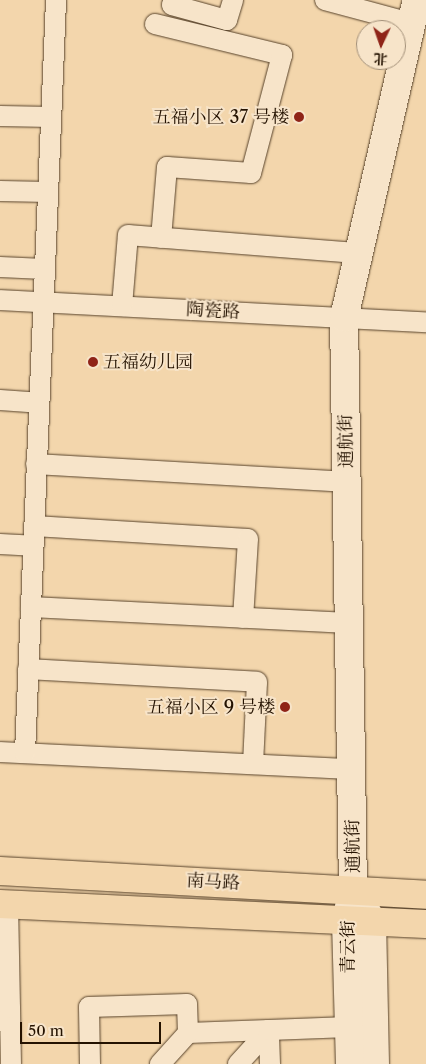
<!DOCTYPE html>
<html>
<head>
<meta charset="utf-8">
<style>
	body { margin:0 }
	#map { position:relative; width:426px; height:1064px; overflow:hidden; background:#f3d6ac; font-family:"Libre Caslon Text","Noto Serif SC",serif }
	div>[style] { position:absolute }
	[style*='--x'] { left:calc(var(--x)*1px); top:calc(var(--y)*1px); width:calc(var(--w)*1px); rotate:calc(var(--a)*1deg) }
	.roads { filter:drop-shadow(0 0 1px #58432b) drop-shadow(0 0 1px #58432b) }
	.street>* { height:20px; margin:-10px; padding:0 10px; transform-origin:10px; border-radius:10px; background:#f7e4c9 }
	.secondary>* { height:28px; margin:-14px; padding:0 14px; transform-origin:14px; border-radius:14px; background:#f7e4c9 }
	.primary>* { height:28px; margin:-14px; padding:0 14px; transform-origin:14px; border-radius:14px; background:#f3d6ac }
	.dots>* { width:14px; height:14px; translate:-50% -50%; box-sizing:border-box; border:2px solid #f7e4c9; border-radius:50% }
	span { translate:-50% -50%; white-space:nowrap; text-align:center; line-height:1.15; -webkit-text-stroke:4px #f7e4c9; paint-order:stroke }
	.poi-label { font-size:18px; color:#241200 }
	.right { translate:-100% -50%; text-align:right }
	.left { translate:0 -50%; text-align:left }
	.street-label { font-size:18px; color:#241200 }
	.north { position:absolute; left:356px; top:20px; width:50px; height:50px; box-sizing:border-box; background:#f7e4c9; border:1px solid #a39079; border-radius:50%; rotate:183deg; font-size:14px; font-weight:700; line-height:20px; text-align:center; color:#241200 }
	.north::after { content:''; display:block; margin:auto; width:18px; height:22px; background:#8f2418; clip-path:polygon(50% 0,100% 100%,50% 72%,0 100%) }
	.scale { position:absolute; left:20px; top:1022px; width:141px; height:22px; box-sizing:border-box; border:2px solid #241200; border-top:0; padding-left:6px; font-size:15px; line-height:18px; white-space:nowrap; color:#241200; -webkit-text-stroke:4px #f7e4c9; paint-order:stroke }
</style>
</head>
<body>
<div id="map">
	<div class="roads">
		<div class="street">
			<i style="--x:174;--y:0;--w:5;--a:112"></i>
			<i style="--x:172;--y:5;--w:57;--a:15.3"></i>
			<i style="--x:227;--y:20;--w:21;--a:-73"></i>
			<i style="--x:325;--y:0;--w:89;--a:15"></i>
			<i style="--x:155;--y:24;--w:131;--a:13.7"></i>
			<i style="--x:282;--y:55;--w:122;--a:104.7"></i>
			<i style="--x:251;--y:173;--w:84;--a:-175.9"></i>
			<i style="--x:167;--y:167;--w:71;--a:94.8"></i>
			<i style="--x:0;--y:116;--w:51;--a:1.1"></i>
			<i style="--x:0;--y:191;--w:48;--a:1.2"></i>
			<i style="--x:0;--y:267;--w:44;--a:2.6"></i>
			<i style="--x:0;--y:300;--w:427;--a:3"></i>
			<i style="--x:122;--y:306;--w:71;--a:-85.2"></i>
			<i style="--x:128;--y:235;--w:232;--a:4.5"></i>
			<i style="--x:0;--y:400;--w:39;--a:4"></i>
			<i style="--x:36;--y:464;--w:312;--a:3.3"></i>
			<i style="--x:34;--y:526;--w:214;--a:3.5"></i>
			<i style="--x:248;--y:539;--w:79;--a:93.6"></i>
			<i style="--x:0;--y:544;--w:33;--a:3"></i>
			<i style="--x:31;--y:607;--w:318;--a:2.9"></i>
			<i style="--x:28;--y:669;--w:229;--a:3.2"></i>
			<i style="--x:257;--y:682;--w:82;--a:92.8"></i>
			<i style="--x:0;--y:752;--w:351;--a:2.8"></i>
			<i style="--x:25;--y:753;--w:754;--a:-87.64"></i>
			<i style="--x:10;--y:1008;--w:56;--a:89"></i>
			<i style="--x:0;--y:1021;--w:16;--a:-52"></i>
			<i style="--x:10;--y:1008;--w:104;--a:-91.1"></i>
			<i style="--x:188;--y:1033;--w:81;--a:-2.1"></i>
			<i style="--x:269;--y:1030;--w:46;--a:132.4"></i>
			<i style="--x:90;--y:1064;--w:57;--a:-91"></i>
			<i style="--x:89;--y:1007;--w:98;--a:-1.8"></i>
			<i style="--x:187;--y:1004;--w:29;--a:88"></i>
			<i style="--x:188;--y:1033;--w:42;--a:132.1"></i>
			<i style="--x:270;--y:1064;--w:34;--a:-92"></i>
			<i style="--x:269;--y:1030;--w:80;--a:-2.1"></i>
		</div>
		<div class="secondary">
			<i style="--x:361;--y:902;--w:22;--a:60"></i>
			<i style="--x:372;--y:921;--w:143;--a:88.8"></i>
			<i style="--x:350;--y:1064;--w:145;--a:-91.6"></i>
			<i style="--x:346;--y:919;--w:30;--a:-76"></i>
			<i style="--x:353;--y:890;--w:572;--a:-90.9"></i>
			<i style="--x:344;--y:318;--w:326;--a:-77.1"></i>
		</div>
		<div class="primary">
			<i style="--x:0;--y:871;--w:427;--a:3.2"></i>
			<i style="--x:0;--y:904;--w:426;--a:2.7"></i>
		</div>
	</div>
	<div class="dots">
		<i style="left:299px;top:117px;background:#8f2418"></i>
		<i style="left:93px;top:362px;background:#8f2418"></i>
		<i style="left:285px;top:707px;background:#8f2418"></i>
	</div>
	<div class="poi-label">
		<span class="right" style="left:289px;top:117px">五福小区 37 号楼</span>
		<span class="left" style="left:103px;top:362px">五福幼儿园</span>
		<span class="right" style="left:275px;top:707px">五福小区 9 号楼</span>
	</div>
	<div class="street-label">
		<span style="left:213px;top:311px;rotate:3deg">陶瓷路</span>
		<span style="left:346px;top:441px;rotate:-91deg">通航街</span>
		<span style="left:353px;top:846px;rotate:-91deg">通航街</span>
		<span style="left:213px;top:882px;rotate:3deg">南马路</span>
		<span style="left:348px;top:947px;rotate:-90deg">青云街</span>
	</div>
	<div class="north">北</div>
	<div class="scale">50 m</div>
</div>
</body>
</html>
